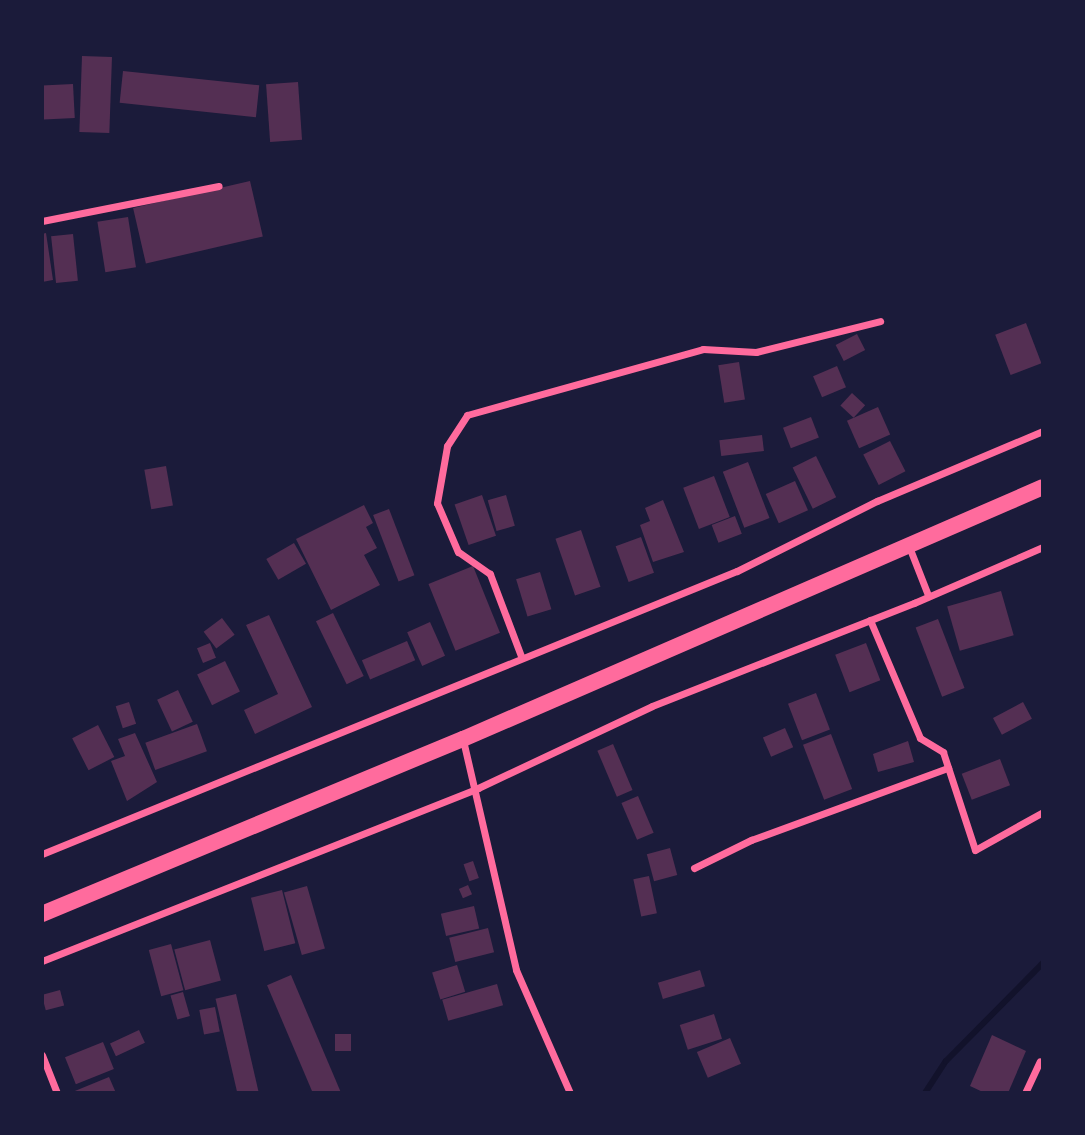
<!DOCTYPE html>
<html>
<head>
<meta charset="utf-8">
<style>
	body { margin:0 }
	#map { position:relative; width:1085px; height:1135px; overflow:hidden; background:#1b1b3a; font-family:Ubuntu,sans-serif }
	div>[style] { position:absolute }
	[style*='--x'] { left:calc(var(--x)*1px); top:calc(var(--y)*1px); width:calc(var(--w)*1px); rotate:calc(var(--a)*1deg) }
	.stream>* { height:6px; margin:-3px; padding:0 3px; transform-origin:3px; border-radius:3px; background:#12122b }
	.building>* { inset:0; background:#542f53; transform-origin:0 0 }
	.minor>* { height:7px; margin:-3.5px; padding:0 3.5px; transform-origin:3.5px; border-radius:3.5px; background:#ff6b9d }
	.trunk>* { height:16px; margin:-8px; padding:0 8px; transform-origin:8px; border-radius:8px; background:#ff6b9d }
	span { translate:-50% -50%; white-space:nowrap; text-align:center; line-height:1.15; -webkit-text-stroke:7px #1b1b3a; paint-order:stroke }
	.frame { position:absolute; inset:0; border:44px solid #1b1b3a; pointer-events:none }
</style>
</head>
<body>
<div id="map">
	<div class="stream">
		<i style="--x:925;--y:1093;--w:38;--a:-57"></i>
		<i style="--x:946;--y:1061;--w:138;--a:-45.3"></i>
	</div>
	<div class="building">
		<i style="left:82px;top:56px;width:30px;height:76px;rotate:2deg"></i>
		<i style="left:123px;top:71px;width:137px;height:32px;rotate:6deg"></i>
		<i style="left:298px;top:82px;width:58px;height:32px;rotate:86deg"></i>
		<i style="left:73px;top:84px;width:34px;height:31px;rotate:87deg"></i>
		<i style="left:250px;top:181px;width:57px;height:120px;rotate:77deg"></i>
		<i style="left:128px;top:217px;width:51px;height:31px;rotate:81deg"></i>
		<i style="clip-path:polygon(46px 233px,53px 280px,42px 282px,42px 234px)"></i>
		<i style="left:73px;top:234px;width:47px;height:22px;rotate:84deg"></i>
		<i style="left:1026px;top:323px;width:43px;height:33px;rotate:69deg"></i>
		<i style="left:857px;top:334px;width:18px;height:24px;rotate:63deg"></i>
		<i style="left:739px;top:362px;width:38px;height:21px;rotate:81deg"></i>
		<i style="left:837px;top:366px;width:23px;height:26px;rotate:67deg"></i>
		<i style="left:852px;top:393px;width:18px;height:17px;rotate:43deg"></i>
		<i style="left:878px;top:407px;width:30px;height:34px;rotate:66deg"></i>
		<i style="left:811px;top:417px;width:22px;height:30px;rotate:69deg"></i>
		<i style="left:762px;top:435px;width:16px;height:43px;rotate:83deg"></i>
		<i style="left:890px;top:441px;width:34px;height:30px;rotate:63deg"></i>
		<i style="left:816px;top:456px;width:46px;height:26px;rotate:64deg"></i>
		<i style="left:748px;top:462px;width:60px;height:27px;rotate:69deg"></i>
		<i style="left:166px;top:466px;width:40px;height:22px;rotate:80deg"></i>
		<i style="left:714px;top:476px;width:44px;height:33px;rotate:69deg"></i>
		<i style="left:795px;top:481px;width:32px;height:32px;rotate:66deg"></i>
		<i style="left:482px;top:495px;width:43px;height:29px;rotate:71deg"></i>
		<i style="left:506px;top:495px;width:32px;height:19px;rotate:74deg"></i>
		<i style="clip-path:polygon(663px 500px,684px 552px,653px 562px,640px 525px,650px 521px,645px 508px)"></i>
		<i style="clip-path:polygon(364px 505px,373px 523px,366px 527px,377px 548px,364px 555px,380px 585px,331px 610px,296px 539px)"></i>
		<i style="left:389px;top:509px;width:71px;height:17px;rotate:69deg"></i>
		<i style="left:735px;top:516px;width:19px;height:25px;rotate:69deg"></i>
		<i style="left:581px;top:530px;width:60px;height:27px;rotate:71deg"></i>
		<i style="left:641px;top:537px;width:38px;height:27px;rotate:70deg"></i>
		<i style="left:294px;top:543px;width:24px;height:32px;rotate:60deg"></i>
		<i style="left:473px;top:566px;width:72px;height:48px;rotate:68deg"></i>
		<i style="left:540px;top:572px;width:39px;height:25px;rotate:73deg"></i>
		<i style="left:1001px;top:591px;width:46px;height:56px;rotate:74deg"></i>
		<i style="left:333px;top:613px;width:70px;height:19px;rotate:64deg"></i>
		<i style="clip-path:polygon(269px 615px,312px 707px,255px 734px,244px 710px,278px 694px,246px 625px)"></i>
		<i style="left:222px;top:618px;width:21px;height:23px;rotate:53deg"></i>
		<i style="left:938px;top:619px;width:74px;height:24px;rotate:69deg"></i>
		<i style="left:430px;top:622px;width:37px;height:25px;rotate:66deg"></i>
		<i style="left:407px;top:641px;width:21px;height:49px;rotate:67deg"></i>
		<i style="left:210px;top:643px;width:16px;height:14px;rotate:68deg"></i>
		<i style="left:866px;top:643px;width:40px;height:33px;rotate:69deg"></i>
		<i style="left:225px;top:661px;width:34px;height:31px;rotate:64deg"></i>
		<i style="left:178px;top:690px;width:35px;height:23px;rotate:65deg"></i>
		<i style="left:816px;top:693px;width:39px;height:30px;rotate:69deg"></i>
		<i style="left:129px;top:702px;width:23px;height:14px;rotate:72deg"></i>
		<i style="left:1023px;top:702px;width:19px;height:34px;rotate:62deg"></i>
		<i style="left:197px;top:724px;width:29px;height:55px;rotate:70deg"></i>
		<i style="left:98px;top:725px;width:36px;height:29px;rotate:63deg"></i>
		<i style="left:785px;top:728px;width:21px;height:24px;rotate:67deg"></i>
		<i style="clip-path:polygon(135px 733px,157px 782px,127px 801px,111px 761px,125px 756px,118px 739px)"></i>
		<i style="left:831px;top:734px;width:59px;height:30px;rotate:69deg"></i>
		<i style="clip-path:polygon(908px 741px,914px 762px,878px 772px,873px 754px)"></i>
		<i style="left:613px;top:744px;width:50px;height:17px;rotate:67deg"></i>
		<i style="left:1000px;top:759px;width:28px;height:41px;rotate:69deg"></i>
		<i style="left:638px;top:796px;width:40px;height:18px;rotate:67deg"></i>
		<i style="left:670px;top:848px;width:28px;height:24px;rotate:75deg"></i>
		<i style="left:473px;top:861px;width:18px;height:10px;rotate:71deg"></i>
		<i style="left:649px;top:876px;width:38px;height:16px;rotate:78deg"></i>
		<i style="left:468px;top:885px;width:10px;height:10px;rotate:66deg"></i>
		<i style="left:307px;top:886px;width:65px;height:24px;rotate:74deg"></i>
		<i style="left:282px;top:890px;width:55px;height:32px;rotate:76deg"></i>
		<i style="left:474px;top:906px;width:23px;height:34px;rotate:77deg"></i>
		<i style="left:488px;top:928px;width:25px;height:40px;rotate:76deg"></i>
		<i style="left:210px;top:940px;width:42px;height:37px;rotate:75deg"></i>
		<i style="left:171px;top:944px;width:48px;height:23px;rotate:75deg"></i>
		<i style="left:457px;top:965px;width:28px;height:26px;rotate:73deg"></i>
		<i style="left:700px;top:970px;width:17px;height:44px;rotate:73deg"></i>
		<i style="left:291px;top:975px;width:128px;height:26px;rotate:67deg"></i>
		<i style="left:497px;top:984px;width:22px;height:57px;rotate:74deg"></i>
		<i style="left:60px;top:990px;width:16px;height:19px;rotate:75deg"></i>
		<i style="left:183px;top:992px;width:25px;height:13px;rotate:74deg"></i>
		<i style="left:236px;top:994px;width:102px;height:21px;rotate:77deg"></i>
		<i style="left:215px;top:1007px;width:25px;height:16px;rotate:79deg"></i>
		<i style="left:714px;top:1014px;width:26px;height:36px;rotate:72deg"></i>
		<i style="left:139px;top:1030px;width:14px;height:32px;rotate:65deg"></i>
		<i style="left:335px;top:1034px;width:16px;height:17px"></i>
		<i style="clip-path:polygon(992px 1035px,1026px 1051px,1008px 1093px,985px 1093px,970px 1086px)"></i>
		<i style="left:730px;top:1038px;width:28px;height:36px;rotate:67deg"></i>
		<i style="left:103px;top:1042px;width:29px;height:41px;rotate:68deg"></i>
		<i style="clip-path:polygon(109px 1077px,116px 1093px,70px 1093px)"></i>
	</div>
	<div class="minor">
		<i style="--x:42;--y:221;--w:180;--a:-11.2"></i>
		<i style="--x:908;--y:544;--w:55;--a:68.6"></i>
		<i style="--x:870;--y:620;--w:128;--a:67"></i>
		<i style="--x:920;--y:738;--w:27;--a:31"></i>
		<i style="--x:943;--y:752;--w:103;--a:71.9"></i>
		<i style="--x:975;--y:850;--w:78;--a:-29.2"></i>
		<i style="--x:521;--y:656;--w:88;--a:-110.7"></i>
		<i style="--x:490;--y:574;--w:39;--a:-145"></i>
		<i style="--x:458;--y:552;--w:53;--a:-113.2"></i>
		<i style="--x:437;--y:503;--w:58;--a:-80"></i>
		<i style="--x:447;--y:446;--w:37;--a:-57"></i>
		<i style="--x:467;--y:415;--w:245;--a:-15.6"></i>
		<i style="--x:703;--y:349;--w:53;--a:3.2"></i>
		<i style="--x:756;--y:352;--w:128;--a:-14"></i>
		<i style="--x:463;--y:740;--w:236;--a:77"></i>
		<i style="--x:516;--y:970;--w:134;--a:66.3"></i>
		<i style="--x:42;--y:854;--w:750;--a:-22.16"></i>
		<i style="--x:737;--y:571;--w:157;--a:-26.6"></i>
		<i style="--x:877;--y:501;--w:180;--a:-22.9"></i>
		<i style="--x:694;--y:868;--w:64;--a:-26.2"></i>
		<i style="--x:751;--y:840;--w:210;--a:-20.1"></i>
		<i style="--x:42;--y:961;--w:469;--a:-21.6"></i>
		<i style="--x:478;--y:788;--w:192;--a:-25.2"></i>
		<i style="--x:652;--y:706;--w:282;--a:-21.5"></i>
		<i style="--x:914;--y:603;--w:141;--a:-23.5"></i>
		<i style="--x:42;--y:1055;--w:41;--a:68.5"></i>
		<i style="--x:1025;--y:1093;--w:35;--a:-65"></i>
	</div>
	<div class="trunk">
		<i style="--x:42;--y:914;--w:456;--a:-22.6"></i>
		<i style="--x:463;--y:739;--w:632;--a:-23.48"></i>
	</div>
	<div class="frame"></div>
</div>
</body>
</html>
